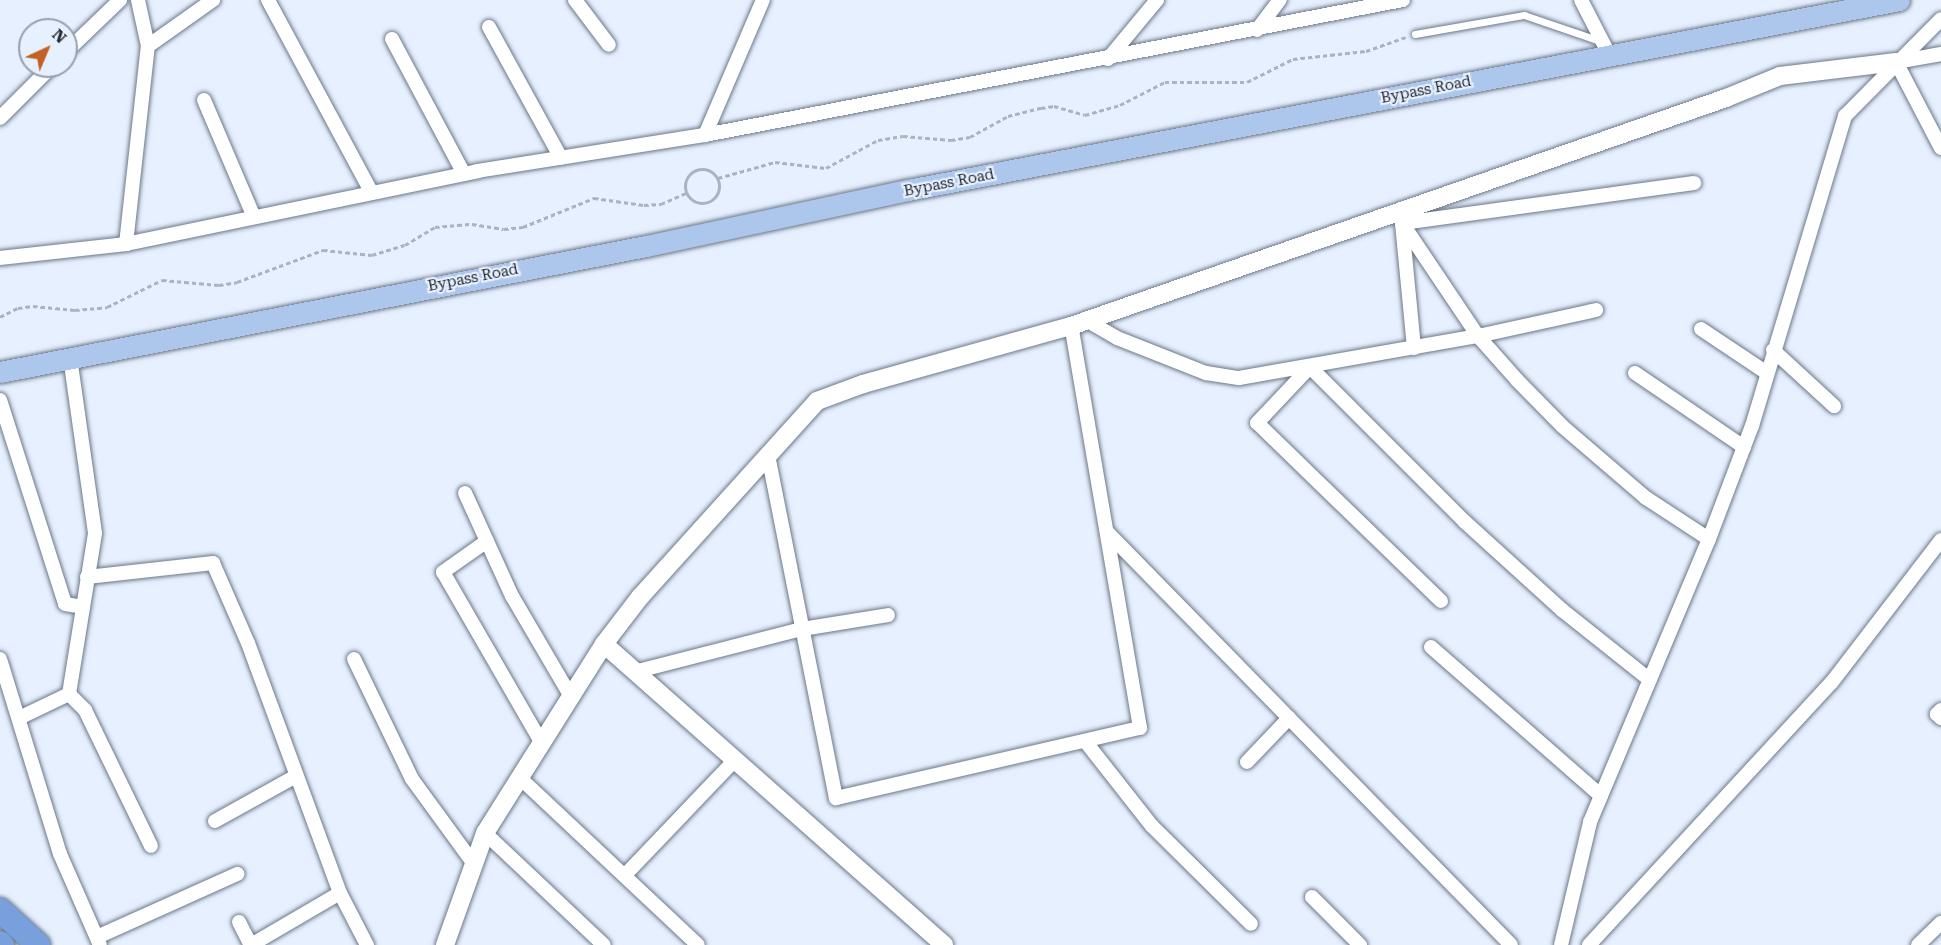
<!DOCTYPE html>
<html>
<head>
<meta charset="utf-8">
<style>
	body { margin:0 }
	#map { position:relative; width:1941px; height:945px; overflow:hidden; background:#e6f0ff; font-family:"Roboto Serif",serif }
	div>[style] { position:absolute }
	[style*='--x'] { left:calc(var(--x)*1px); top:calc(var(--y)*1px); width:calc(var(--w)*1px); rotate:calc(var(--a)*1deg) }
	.path>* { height:3px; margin-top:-1.5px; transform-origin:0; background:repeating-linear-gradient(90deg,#aab3bf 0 4.5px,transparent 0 7.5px) }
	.path>.ring { margin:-1.5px; padding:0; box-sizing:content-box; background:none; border:3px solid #aab3bf; border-radius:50% }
	.roads { filter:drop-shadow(0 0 2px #6c7787) drop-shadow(0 0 2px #6c7787) }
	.lane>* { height:7px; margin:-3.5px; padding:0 3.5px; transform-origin:3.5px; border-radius:3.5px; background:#fff }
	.street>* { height:14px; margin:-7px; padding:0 7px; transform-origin:7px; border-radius:7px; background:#fff }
	.secondary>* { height:18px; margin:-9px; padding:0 9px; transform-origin:9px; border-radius:9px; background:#fff }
	.primary>* { height:21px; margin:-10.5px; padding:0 10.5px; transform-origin:10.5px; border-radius:10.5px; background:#adc6eb }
	.highway>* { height:24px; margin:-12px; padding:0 12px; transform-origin:12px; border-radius:12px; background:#77a0dd }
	span { translate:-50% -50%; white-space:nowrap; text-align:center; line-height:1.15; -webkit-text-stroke:4.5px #e6f0ff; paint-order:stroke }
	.street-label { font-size:15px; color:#23272e }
	.north { position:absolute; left:18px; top:18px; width:60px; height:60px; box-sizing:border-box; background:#e6f0ff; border:2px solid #98a0ab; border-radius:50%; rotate:44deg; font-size:16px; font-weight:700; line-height:24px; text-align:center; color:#23272e }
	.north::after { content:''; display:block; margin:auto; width:21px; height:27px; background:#c36025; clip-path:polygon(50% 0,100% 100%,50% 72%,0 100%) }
</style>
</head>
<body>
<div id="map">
	<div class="path">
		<i class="ring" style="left:685px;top:169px;width:31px;height:31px"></i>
		<i style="--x:718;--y:178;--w:59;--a:-15.7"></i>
		<i style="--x:775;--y:162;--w:51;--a:6.7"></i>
		<i style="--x:826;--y:168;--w:59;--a:-28.3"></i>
		<i style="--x:878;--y:140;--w:25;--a:-9"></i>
		<i style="--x:903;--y:136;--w:48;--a:4.8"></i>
		<i style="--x:951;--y:140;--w:19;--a:-9"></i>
		<i style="--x:970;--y:137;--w:43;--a:-28.9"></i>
		<i style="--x:1008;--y:116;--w:34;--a:-14"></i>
		<i style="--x:1041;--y:108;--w:13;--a:-9"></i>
		<i style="--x:1054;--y:106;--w:32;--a:16"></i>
		<i style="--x:1085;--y:115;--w:36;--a:-16"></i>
		<i style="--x:1120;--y:105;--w:51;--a:-27.1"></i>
		<i style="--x:1165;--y:82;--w:82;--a:0"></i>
		<i style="--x:1247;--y:82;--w:51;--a:-26.6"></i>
		<i style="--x:1293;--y:59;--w:73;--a:-6.3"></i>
		<i style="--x:1366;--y:51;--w:42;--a:-19.3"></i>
		<i style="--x:0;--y:317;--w:20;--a:-27"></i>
		<i style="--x:18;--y:308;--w:15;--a:-8"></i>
		<i style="--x:33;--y:306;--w:42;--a:5.4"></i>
		<i style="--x:75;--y:310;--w:32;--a:-5"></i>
		<i style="--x:107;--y:307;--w:61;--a:-26.1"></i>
		<i style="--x:162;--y:280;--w:57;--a:5"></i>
		<i style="--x:219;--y:285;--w:18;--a:-9"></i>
		<i style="--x:237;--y:282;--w:92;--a:-20.4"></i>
		<i style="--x:323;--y:250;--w:49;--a:5.8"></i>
		<i style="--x:372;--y:255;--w:34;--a:-17"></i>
		<i style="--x:405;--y:245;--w:35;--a:-31"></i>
		<i style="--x:435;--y:227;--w:37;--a:-5"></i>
		<i style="--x:472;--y:224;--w:32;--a:9"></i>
		<i style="--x:504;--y:229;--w:19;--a:-6"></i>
		<i style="--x:523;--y:227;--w:77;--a:-22.2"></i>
		<i style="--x:594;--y:198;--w:50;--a:8"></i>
		<i style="--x:644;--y:205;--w:17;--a:-3"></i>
		<i style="--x:661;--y:204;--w:27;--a:-24"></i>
	</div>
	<div class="roads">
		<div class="lane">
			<i style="--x:1415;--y:34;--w:111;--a:-9.9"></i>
			<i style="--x:1524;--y:15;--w:80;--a:18.9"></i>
		</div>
		<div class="street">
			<i style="--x:268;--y:0;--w:219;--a:61.7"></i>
			<i style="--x:575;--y:0;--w:56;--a:52.9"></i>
			<i style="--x:1581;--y:0;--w:65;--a:62.7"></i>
			<i style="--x:489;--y:27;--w:149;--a:61.2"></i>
			<i style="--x:1257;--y:30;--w:38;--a:-53"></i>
			<i style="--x:392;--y:39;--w:153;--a:61.9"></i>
			<i style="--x:148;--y:46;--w:80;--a:-35.3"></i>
			<i style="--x:66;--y:52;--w:75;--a:-43.9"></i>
			<i style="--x:1941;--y:54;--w:46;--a:169.9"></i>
			<i style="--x:1896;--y:62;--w:97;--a:62.4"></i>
			<i style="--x:1108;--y:59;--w:77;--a:-50.3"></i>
			<i style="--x:204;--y:100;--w:127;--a:66.9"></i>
			<i style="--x:0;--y:118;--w:74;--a:-45"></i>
			<i style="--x:705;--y:135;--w:147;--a:-66.8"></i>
			<i style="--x:1400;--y:211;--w:12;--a:81"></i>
			<i style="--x:1402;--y:223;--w:136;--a:56.1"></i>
			<i style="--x:1478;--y:336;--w:59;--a:48.4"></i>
			<i style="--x:1517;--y:380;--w:64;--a:45.6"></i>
			<i style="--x:1562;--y:426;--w:111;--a:40.6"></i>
			<i style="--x:1646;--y:498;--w:75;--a:33.1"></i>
			<i style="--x:126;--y:244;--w:199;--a:-83.7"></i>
			<i style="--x:148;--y:46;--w:47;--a:-102.3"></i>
			<i style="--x:0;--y:258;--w:127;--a:-6.3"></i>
			<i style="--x:126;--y:244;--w:359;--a:-11.7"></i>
			<i style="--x:477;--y:171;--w:231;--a:-9"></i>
			<i style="--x:705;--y:135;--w:711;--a:-10.95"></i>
			<i style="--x:1086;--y:320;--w:36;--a:30"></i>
			<i style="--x:1117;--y:338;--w:96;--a:21.5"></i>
			<i style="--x:1206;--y:373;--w:33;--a:9"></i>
			<i style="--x:1239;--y:378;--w:243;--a:-10"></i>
			<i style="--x:1478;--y:336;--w:121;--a:-12.4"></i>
			<i style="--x:1701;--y:329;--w:79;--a:33.7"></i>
			<i style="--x:1414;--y:348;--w:126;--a:-95.5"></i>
			<i style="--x:1402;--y:223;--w:295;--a:-7.8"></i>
			<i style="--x:1773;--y:350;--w:83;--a:42.6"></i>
			<i style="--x:1635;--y:373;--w:132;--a:34.2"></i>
			<i style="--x:0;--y:400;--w:214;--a:72.3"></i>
			<i style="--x:65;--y:604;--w:18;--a:9"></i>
			<i style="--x:768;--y:455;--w:350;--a:78.8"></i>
			<i style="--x:836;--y:798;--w:312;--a:-13"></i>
			<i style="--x:1140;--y:728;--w:408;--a:-99.7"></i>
			<i style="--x:465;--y:493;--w:113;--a:65.5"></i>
			<i style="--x:512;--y:596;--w:115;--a:59.6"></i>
			<i style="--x:1108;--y:533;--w:576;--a:45.63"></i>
			<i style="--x:487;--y:541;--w:54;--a:144.8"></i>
			<i style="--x:443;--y:572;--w:196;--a:60"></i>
			<i style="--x:87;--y:577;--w:127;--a:-6.3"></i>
			<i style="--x:213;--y:563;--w:87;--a:66.4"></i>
			<i style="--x:248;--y:643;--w:266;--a:69.8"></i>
			<i style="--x:340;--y:893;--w:59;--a:62.6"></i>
			<i style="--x:1441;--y:601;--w:256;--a:-135.9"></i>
			<i style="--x:1257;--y:423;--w:77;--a:-46.6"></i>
			<i style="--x:1310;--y:367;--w:219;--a:45"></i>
			<i style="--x:1465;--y:522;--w:131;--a:42.2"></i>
			<i style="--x:1562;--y:610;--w:112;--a:38.5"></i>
			<i style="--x:1431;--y:647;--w:226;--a:41.2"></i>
			<i style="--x:0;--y:659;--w:204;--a:72.9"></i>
			<i style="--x:60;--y:854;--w:99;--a:66.3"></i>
			<i style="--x:354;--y:659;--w:133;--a:64.2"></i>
			<i style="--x:412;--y:779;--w:105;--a:53.9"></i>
			<i style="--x:634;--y:672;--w:173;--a:-14.4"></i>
			<i style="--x:802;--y:629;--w:87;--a:-9.2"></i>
			<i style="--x:69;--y:694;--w:23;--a:45"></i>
			<i style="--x:85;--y:710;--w:151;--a:64.1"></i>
			<i style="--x:1941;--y:710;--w:6;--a:135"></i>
			<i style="--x:1937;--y:714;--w:6;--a:45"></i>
			<i style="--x:19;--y:718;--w:55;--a:-25.6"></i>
			<i style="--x:69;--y:694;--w:163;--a:-80.8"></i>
			<i style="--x:95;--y:533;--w:177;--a:-98.1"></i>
			<i style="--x:1085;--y:741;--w:108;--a:51.8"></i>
			<i style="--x:1152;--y:826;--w:139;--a:44.7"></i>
			<i style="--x:1247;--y:762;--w:61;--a:-46.3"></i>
			<i style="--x:519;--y:777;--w:245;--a:43.2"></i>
			<i style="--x:215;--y:821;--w:93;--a:-29.1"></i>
			<i style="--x:485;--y:833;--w:163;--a:43.3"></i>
			<i style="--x:626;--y:874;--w:158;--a:-46.3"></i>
			<i style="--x:1312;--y:897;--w:68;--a:45"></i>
			<i style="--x:239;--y:922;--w:25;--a:63"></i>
			<i style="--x:97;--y:937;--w:154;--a:-24.2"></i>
			<i style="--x:251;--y:945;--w:103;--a:-30.3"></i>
			<i style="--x:1561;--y:945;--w:126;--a:-76.7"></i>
			<i style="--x:1590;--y:822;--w:307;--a:-67.2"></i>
			<i style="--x:1709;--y:539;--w:121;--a:-69.2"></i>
			<i style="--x:1752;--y:426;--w:324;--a:-73.3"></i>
			<i style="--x:1845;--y:116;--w:136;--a:-45.3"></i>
			<i style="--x:1589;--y:945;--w:358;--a:-47.3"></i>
			<i style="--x:1832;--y:682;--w:179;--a:-52.5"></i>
			<i style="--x:1918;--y:945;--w:32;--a:-44"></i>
		</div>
		<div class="secondary">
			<i style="--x:604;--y:644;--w:454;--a:41.5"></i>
			<i style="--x:445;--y:945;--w:119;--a:-70.3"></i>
			<i style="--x:485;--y:833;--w:223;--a:-57.8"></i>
			<i style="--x:604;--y:644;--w:59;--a:-52.5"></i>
			<i style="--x:640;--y:597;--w:264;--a:-47.9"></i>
			<i style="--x:817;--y:401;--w:49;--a:-20.3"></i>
			<i style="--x:863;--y:384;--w:216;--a:-15.6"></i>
			<i style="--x:1071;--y:326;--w:694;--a:-19.19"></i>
			<i style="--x:1726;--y:98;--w:58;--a:-22.2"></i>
			<i style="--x:1780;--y:76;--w:117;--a:-6.9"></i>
		</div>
		<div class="primary">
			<i style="--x:0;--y:372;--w:658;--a:-11.04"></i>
			<i style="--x:646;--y:246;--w:268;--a:-12.1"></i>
			<i style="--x:908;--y:190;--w:1009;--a:-10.85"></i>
		</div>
		<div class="highway">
			<i style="--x:0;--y:910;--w:52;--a:42.6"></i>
			<i style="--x:0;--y:943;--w:3;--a:45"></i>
		</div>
	</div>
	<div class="street-label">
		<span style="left:1426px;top:90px;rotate:-11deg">Bypass Road</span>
		<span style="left:949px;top:183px;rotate:-11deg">Bypass Road</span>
		<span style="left:473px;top:278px;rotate:-11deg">Bypass Road</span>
	</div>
	<div class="north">N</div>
</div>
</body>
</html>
